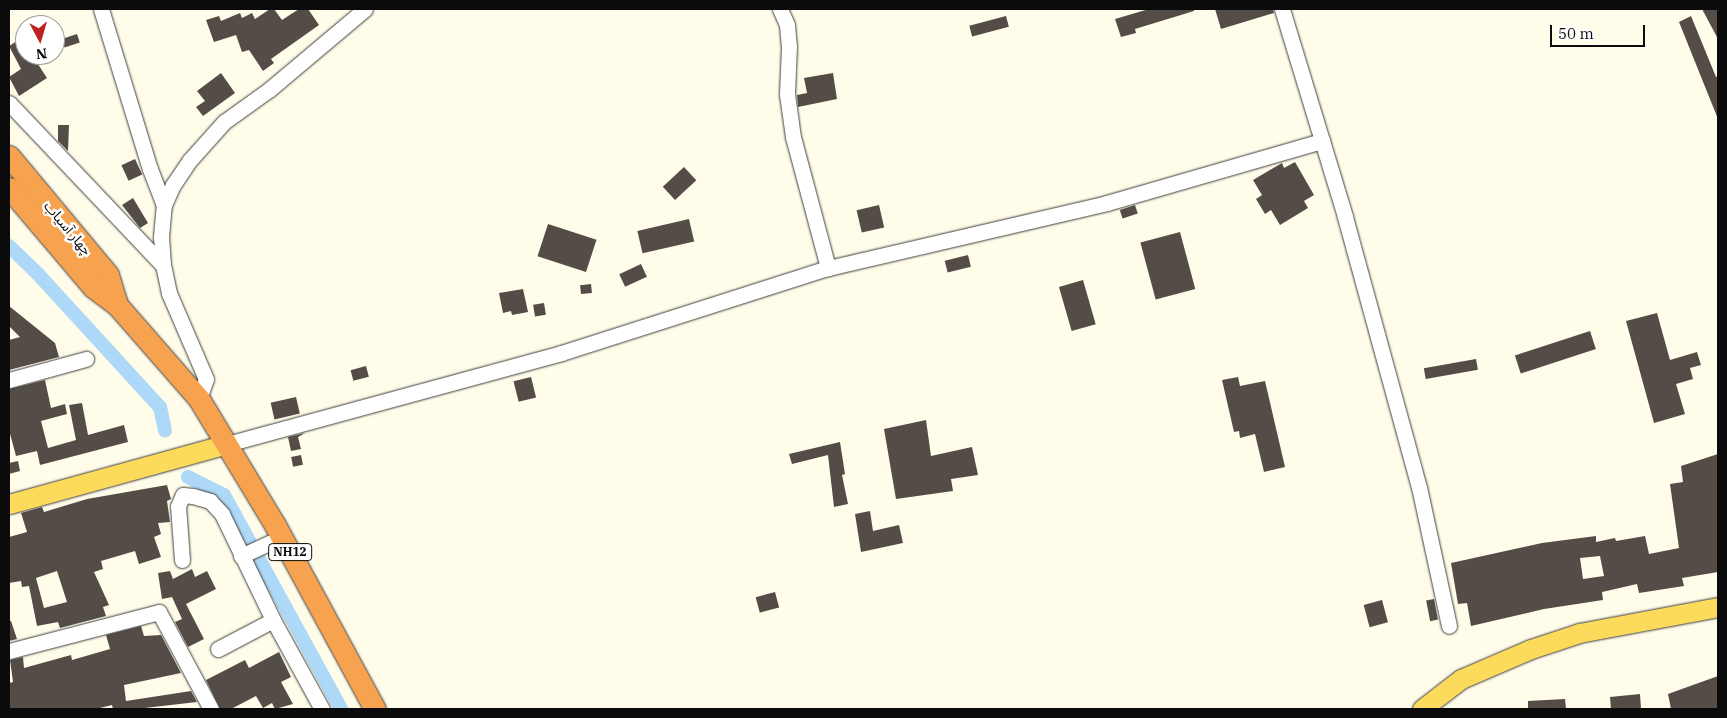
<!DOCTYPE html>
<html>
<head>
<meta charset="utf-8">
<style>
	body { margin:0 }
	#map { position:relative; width:1727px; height:718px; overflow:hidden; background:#fffce9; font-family:"IBM Plex Serif","Noto Sans Arabic",serif }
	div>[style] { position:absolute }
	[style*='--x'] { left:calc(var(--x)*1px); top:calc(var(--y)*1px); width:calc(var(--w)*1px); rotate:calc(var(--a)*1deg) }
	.canal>* { height:14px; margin:-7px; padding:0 7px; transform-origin:7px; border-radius:7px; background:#add8f7 }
	.building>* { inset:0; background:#544d47; transform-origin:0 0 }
	.roads { filter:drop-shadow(0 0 1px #3e3e3e) drop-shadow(0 0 1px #3e3e3e) }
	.minor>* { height:15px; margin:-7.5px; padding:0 7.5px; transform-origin:7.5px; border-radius:7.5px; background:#fff }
	.major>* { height:19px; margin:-9.5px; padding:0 9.5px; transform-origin:9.5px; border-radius:9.5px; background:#fcdb5c }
	.highway>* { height:21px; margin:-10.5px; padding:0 10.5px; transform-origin:10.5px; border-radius:10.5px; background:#f7a24e }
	span { translate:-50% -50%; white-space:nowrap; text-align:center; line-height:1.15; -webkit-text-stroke:5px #fff; paint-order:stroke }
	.shield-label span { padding:1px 4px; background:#fff; border:1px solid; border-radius:4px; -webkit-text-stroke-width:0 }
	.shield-label { font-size:12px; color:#0b0b0b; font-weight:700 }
	.street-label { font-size:14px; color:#0b0b0b }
	.frame { position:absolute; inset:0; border:10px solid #0b0b0b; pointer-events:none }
	.north { position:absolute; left:15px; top:15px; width:50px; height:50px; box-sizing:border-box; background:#fff; border:1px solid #9d9d9d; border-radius:50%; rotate:174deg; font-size:14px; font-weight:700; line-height:20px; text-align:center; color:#0b0b0b }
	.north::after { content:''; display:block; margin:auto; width:18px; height:22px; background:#bd2122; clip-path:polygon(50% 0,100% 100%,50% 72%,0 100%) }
	.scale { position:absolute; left:1550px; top:25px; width:95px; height:22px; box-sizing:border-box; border:2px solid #0b0b0b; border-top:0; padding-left:6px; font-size:15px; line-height:18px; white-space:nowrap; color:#0b0b0b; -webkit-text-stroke:4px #fff; paint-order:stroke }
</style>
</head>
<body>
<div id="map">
	<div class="canal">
		<i style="--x:9;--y:246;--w:39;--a:44"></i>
		<i style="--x:37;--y:273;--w:182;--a:47.5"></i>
		<i style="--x:160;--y:407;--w:24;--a:78"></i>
		<i style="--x:188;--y:477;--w:40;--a:26.6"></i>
		<i style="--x:224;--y:495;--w:244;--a:61.3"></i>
	</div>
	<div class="building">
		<i style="clip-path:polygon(270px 9px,274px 9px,282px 20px,299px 9px,308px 9px,319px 25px,271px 59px,274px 63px,263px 71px,249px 50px,242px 52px,236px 35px,214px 42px,206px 20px,219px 16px,221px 21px,240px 13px,242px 18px,252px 13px,255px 19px)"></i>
		<i style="clip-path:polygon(1149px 9px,1194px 9px,1194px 11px,1135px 29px,1136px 33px,1121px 37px,1115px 19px)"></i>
		<i style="clip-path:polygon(1215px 9px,1273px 9px,1274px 13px,1221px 29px)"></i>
		<i style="clip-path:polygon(1702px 9px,1718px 9px,1718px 39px)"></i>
		<i style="left:1006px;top:16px;width:11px;height:38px;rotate:75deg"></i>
		<i style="clip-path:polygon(1691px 16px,1716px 77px,1718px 76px,1718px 119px,1679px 22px)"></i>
		<i style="left:77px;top:34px;width:9px;height:16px;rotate:72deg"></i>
		<i style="clip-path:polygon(25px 36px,25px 55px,32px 55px,47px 78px,19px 96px,9px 77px,21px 69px,9px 46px)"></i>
		<i style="clip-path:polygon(221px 73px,235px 93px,203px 116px,196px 107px,205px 101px,197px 91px)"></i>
		<i style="clip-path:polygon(833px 73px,837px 99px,798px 107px,797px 95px,807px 93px,804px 78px)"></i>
		<i style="clip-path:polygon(58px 125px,69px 125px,68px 151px,58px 141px)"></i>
		<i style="left:135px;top:159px;width:17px;height:15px;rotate:65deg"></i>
		<i style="clip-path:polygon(1295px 162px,1314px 195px,1304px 201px,1308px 208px,1280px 225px,1271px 210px,1265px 214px,1256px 199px,1262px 195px,1253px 180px,1282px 163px,1284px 168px)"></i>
		<i style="left:684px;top:167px;width:18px;height:29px;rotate:47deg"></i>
		<i style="clip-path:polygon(133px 198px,148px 223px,140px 228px,122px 205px)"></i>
		<i style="left:879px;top:205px;width:23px;height:23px;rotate:77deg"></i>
		<i style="left:1135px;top:205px;width:9px;height:16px;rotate:72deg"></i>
		<i style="left:689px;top:219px;width:23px;height:53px;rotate:77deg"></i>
		<i style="left:548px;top:224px;width:51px;height:34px;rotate:18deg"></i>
		<i style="left:1180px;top:232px;width:59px;height:41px;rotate:75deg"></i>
		<i style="left:968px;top:255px;width:12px;height:24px;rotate:76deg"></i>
		<i style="left:641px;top:264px;width:14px;height:24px;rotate:65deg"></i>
		<i style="left:1083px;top:280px;width:46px;height:25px;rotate:74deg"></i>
		<i style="left:591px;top:284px;width:9px;height:11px;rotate:84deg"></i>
		<i style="clip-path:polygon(523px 289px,528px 312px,512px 315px,511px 311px,503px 313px,499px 293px)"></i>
		<i style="left:544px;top:303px;width:12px;height:11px;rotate:81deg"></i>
		<i style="clip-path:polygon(9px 306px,55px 343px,59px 357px,9px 370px,9px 340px,20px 337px,9px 326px)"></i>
		<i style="clip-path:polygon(1657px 313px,1670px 360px,1697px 352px,1701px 365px,1690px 368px,1693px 379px,1676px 384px,1685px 414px,1654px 423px,1626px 321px)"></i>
		<i style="left:1590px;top:331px;width:19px;height:79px;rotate:72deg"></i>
		<i style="left:1476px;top:359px;width:11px;height:53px;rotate:80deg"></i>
		<i style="left:366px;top:366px;width:11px;height:16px;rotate:75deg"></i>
		<i style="left:531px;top:377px;width:21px;height:18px;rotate:76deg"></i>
		<i style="clip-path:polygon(1238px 377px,1240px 386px,1265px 381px,1285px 467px,1264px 472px,1255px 434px,1240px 438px,1239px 431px,1234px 432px,1222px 380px)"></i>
		<i style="clip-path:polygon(45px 380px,51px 408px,65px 404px,67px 414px,41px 421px,48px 448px,76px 440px,69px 405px,82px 403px,88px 435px,124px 425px,128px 442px,40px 465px,37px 451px,16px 456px,9px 430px,9px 389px)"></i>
		<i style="left:296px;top:397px;width:17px;height:26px;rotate:77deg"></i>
		<i style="clip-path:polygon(926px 420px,931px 456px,972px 447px,978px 475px,951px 479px,953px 491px,896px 499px,884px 429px)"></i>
		<i style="clip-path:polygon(305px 433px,298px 437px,301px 449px,291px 451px,288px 437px)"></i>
		<i style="clip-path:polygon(840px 442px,845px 474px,842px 475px,848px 504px,834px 507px,828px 455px,792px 464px,789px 454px)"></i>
		<i style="clip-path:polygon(evenodd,1718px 454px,1718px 572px,1682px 578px,1684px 586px,1639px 593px,1637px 584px,1602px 592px,1603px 600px,1544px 609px,1471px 626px,1467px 603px,1458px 604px,1451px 563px,1542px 543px,1596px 536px,1596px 542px,1615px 538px,1616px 541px,1645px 536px,1649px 554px,1679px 548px,1670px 484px,1683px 482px,1681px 466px,1718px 454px,1600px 556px,1604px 576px,1583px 579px,1580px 558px,1600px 556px)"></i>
		<i style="left:301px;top:455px;width:10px;height:10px;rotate:79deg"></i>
		<i style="clip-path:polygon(18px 461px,20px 471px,9px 474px,9px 463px)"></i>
		<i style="clip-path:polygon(evenodd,167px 485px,171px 499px,167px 501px,170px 522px,158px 523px,161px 534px,154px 537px,161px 557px,139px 564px,135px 551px,101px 561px,103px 569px,94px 572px,109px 605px,103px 607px,106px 616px,60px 628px,58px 622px,37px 626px,29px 586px,22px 587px,21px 581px,9px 583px,9px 537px,27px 532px,21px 513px,42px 507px,44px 512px,87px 499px,167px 485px,57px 571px,67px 602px,44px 608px,36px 578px,57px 571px)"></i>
		<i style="clip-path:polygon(870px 511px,873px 531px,899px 525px,903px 543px,861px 552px,855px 514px)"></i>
		<i style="clip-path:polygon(192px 569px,195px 577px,207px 571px,216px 589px,186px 604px,204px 639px,188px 647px,175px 622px,182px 619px,172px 597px,162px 599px,158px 573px,170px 571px,173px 579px)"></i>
		<i style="left:775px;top:592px;width:16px;height:20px;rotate:75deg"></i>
		<i style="left:1434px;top:599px;width:21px;height:8px;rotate:79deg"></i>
		<i style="left:1382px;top:600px;width:23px;height:19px;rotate:75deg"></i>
		<i style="clip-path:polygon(9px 621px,11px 621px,17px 639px,9px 641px)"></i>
		<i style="clip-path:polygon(141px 626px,144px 636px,161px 635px,181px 673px,124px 685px,126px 701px,191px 691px,197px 702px,136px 709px,113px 709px,112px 705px,96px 709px,9px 709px,9px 683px,13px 682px,10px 660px,23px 657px,24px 668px,71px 655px,72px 660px,110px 649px,106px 635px)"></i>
		<i style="clip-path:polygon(279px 652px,291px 677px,281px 682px,293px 704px,275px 709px,272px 703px,263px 708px,256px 696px,231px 709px,220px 709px,206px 680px,245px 660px,249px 668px)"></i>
		<i style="clip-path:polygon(1718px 676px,1718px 709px,1671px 709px,1668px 694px)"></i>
		<i style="clip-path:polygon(1640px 694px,1641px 709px,1611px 709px,1610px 697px)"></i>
		<i style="clip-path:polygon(1565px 699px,1566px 709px,1528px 709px,1528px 701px)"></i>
	</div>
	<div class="roads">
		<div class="minor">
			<i style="--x:101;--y:9;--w:167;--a:73"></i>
			<i style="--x:150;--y:169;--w:39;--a:69"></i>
			<i style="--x:780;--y:9;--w:17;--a:66"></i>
			<i style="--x:787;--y:25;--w:21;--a:85"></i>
			<i style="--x:789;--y:46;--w:48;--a:92.4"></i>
			<i style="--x:787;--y:94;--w:43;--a:82.1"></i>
			<i style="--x:793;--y:137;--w:136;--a:75"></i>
			<i style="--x:1282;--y:9;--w:217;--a:73.1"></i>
			<i style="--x:1345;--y:217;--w:280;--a:74.7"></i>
			<i style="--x:1419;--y:487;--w:142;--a:77.8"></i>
			<i style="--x:9;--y:103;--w:224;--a:46.5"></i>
			<i style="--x:9;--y:380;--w:80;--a:-15.3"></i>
			<i style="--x:199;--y:399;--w:21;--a:-71"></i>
			<i style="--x:206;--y:379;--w:94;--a:-113.3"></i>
			<i style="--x:169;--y:293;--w:29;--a:-102"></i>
			<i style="--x:163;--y:265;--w:28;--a:-94"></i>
			<i style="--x:161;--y:237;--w:32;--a:-85"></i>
			<i style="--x:164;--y:205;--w:22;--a:-66"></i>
			<i style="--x:173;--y:185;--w:30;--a:-56"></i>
			<i style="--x:190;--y:160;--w:51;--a:-48.2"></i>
			<i style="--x:224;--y:122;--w:57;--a:-35.7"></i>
			<i style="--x:270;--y:89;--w:124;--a:-40.1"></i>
			<i style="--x:227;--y:444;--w:346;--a:-15.2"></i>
			<i style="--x:561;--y:353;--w:280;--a:-17.7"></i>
			<i style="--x:828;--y:268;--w:286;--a:-13.1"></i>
			<i style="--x:1107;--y:203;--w:224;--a:-16.1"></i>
			<i style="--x:241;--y:556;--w:45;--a:-24.9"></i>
			<i style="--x:182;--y:560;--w:54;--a:-94.2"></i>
			<i style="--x:178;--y:506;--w:12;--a:-66"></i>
			<i style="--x:183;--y:495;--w:10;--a:6"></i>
			<i style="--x:193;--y:496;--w:18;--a:16"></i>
			<i style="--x:210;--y:501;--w:18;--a:47"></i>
			<i style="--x:222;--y:514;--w:118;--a:64.3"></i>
			<i style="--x:273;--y:620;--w:102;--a:61.2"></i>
			<i style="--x:218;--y:649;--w:62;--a:-27.8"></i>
			<i style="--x:9;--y:651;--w:155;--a:-14.6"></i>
			<i style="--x:159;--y:612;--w:110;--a:61.8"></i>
		</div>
		<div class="major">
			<i style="--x:9;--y:504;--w:226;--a:-15.4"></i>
			<i style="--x:1422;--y:709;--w:49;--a:-37.6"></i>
			<i style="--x:1461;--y:679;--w:76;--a:-23.2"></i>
			<i style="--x:1531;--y:649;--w:51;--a:-18.4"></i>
			<i style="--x:1579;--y:633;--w:141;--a:-10.6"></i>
		</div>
		<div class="highway">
			<i style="--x:9;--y:156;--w:155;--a:50.2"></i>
			<i style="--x:108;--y:275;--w:31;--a:73"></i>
			<i style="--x:9;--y:188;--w:130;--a:49.7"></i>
			<i style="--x:93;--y:287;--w:30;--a:37"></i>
			<i style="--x:117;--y:305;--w:125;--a:48.9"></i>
			<i style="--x:199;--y:399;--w:147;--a:58.9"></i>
			<i style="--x:275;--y:525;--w:209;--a:61.5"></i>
		</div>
	</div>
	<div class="shield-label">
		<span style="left:290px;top:552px">NH12</span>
	</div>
	<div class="street-label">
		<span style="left:68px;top:228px;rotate:50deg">چهار آسیاب</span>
	</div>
	<div class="frame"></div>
	<div class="north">N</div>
	<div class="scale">50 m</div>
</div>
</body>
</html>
